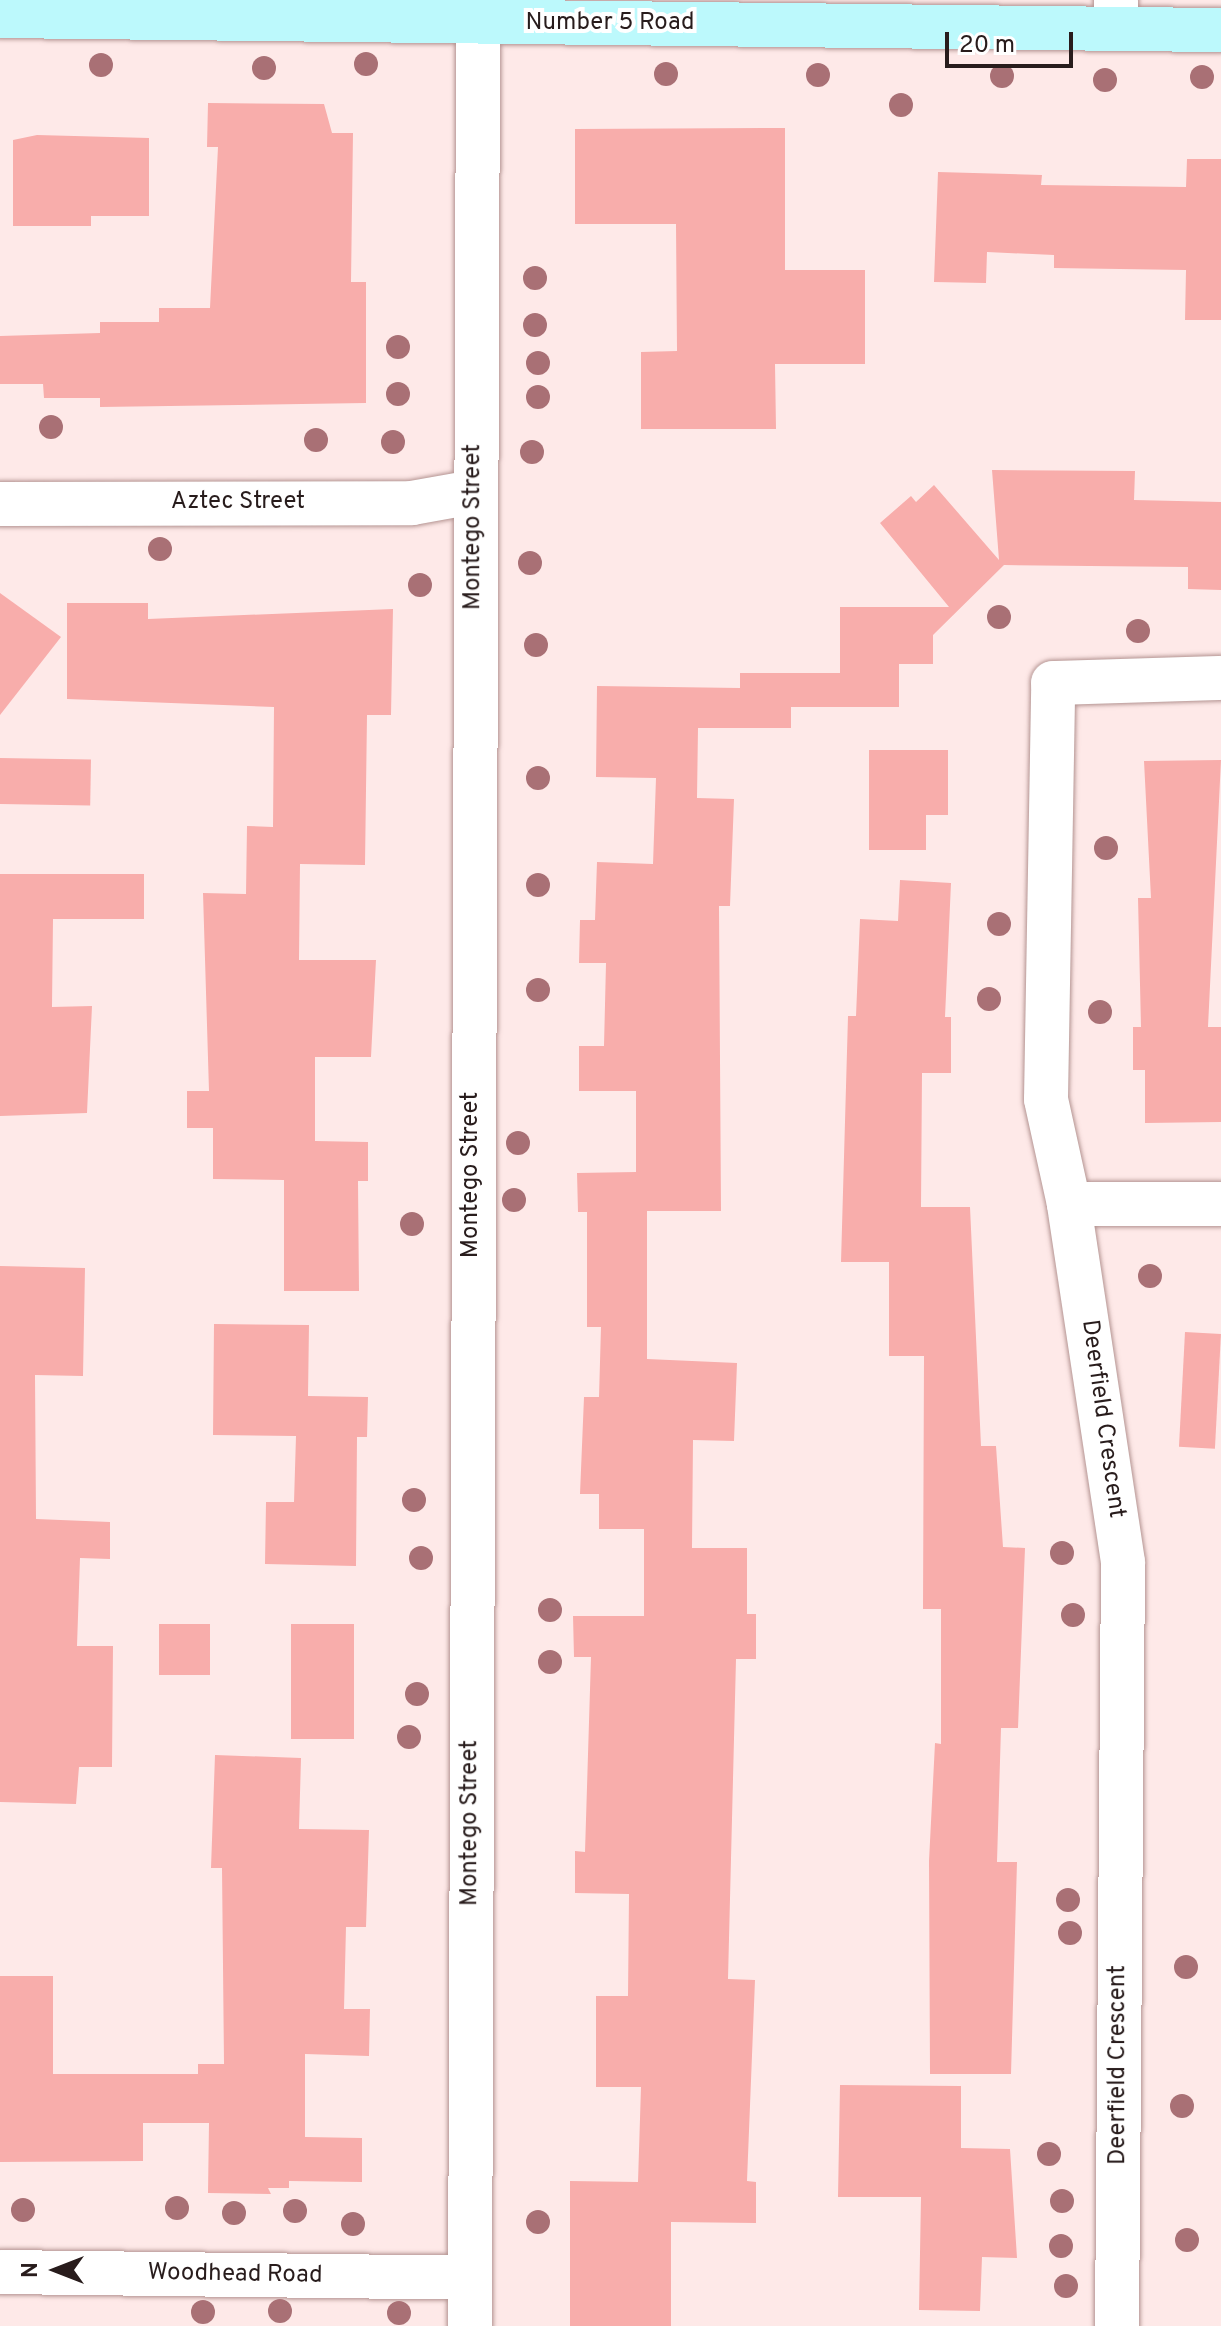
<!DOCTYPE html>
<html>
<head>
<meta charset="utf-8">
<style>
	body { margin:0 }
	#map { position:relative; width:1221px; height:2326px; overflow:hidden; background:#fee9e8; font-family:Overpass,sans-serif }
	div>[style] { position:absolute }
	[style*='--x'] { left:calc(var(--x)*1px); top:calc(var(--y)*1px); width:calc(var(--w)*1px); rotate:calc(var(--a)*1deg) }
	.building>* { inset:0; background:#f8adab; transform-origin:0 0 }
	.roads { filter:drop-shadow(0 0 2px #b49492) drop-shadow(0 0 2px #b49492) }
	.minor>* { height:44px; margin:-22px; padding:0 22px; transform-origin:22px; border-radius:22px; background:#fff }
	.secondary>* { height:44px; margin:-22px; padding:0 22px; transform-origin:22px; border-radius:22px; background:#bcf9fc }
	.trees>* { width:24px; height:24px; margin:-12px; border-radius:50%; background:#a97075 }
	span { translate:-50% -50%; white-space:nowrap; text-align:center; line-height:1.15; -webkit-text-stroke:8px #fff; paint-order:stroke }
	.street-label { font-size:24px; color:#281c1c }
	.north { position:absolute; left:16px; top:2230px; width:80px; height:80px; -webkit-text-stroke:6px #fff; paint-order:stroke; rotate:270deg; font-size:22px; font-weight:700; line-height:32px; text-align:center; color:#281c1c }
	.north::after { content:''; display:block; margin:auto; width:28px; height:36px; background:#281c1c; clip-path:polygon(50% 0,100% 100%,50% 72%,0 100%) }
	.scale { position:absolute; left:945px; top:32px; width:128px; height:36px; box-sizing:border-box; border:4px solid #281c1c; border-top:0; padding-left:10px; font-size:24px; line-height:28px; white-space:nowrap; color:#281c1c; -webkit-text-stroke:6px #fff; paint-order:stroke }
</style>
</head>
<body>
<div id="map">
	<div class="building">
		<i style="clip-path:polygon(208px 103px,324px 104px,332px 133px,353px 133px,351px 282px,366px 282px,366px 403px,100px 407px,100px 398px,44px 398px,43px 384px,0 384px,0 336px,100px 333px,100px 322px,159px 322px,159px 308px,210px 308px,218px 147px,207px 147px)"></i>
		<i style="clip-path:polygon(785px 128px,785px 270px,865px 270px,865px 364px,775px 364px,776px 429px,641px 429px,641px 352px,677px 351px,676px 224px,575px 224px,575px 129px)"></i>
		<i style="clip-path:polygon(37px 135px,149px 138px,149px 216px,91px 216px,91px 226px,13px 226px,13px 140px)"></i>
		<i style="clip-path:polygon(1187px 159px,1221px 159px,1221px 320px,1185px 320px,1186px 270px,1054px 268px,1054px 255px,987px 252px,986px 283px,934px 282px,938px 172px,1042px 175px,1041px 185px,1186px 187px)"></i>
		<i style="clip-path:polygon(992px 470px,1135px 471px,1134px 500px,1221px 502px,1221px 590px,1188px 589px,1188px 567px,1004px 565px,933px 635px,933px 664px,899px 664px,899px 707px,791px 707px,791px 728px,698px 728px,697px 798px,734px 799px,730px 906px,719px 906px,721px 1211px,647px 1211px,647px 1359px,737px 1363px,734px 1441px,693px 1440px,692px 1548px,747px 1548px,747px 1614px,756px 1614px,756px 1659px,736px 1659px,728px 1979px,755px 1980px,747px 2181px,756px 2182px,756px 2223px,671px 2222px,671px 2326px,570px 2326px,570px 2181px,638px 2182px,641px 2087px,596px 2087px,596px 1996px,628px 1996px,629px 1894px,575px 1893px,575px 1851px,585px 1852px,591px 1657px,574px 1657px,573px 1616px,644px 1616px,644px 1529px,599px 1529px,599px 1494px,580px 1494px,584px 1397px,599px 1397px,601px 1327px,587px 1327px,587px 1212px,578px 1212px,577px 1173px,636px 1172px,636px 1091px,579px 1091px,579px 1046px,604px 1046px,606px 963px,579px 963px,580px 920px,595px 920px,597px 862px,653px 864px,656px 778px,596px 777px,597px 686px,740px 688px,740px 673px,840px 673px,840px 607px,949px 607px,880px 523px,911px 496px,916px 502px,934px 485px,999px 560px)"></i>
		<i style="clip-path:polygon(0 593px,61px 637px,0 715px)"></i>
		<i style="clip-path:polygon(67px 603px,148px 603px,148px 619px,393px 609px,391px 715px,367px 715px,365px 865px,300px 864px,299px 960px,376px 960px,371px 1057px,315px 1057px,315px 1141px,368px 1142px,368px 1181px,358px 1181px,359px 1291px,284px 1291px,284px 1180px,213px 1179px,213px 1128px,187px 1128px,187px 1091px,209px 1091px,203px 893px,246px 894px,247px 826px,273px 827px,274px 707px,67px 699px)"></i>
		<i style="clip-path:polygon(869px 750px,948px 750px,948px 815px,926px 815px,926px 850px,869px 850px)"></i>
		<i style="left:0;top:758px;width:91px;height:46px;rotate:1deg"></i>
		<i style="clip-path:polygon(1221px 760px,1208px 1027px,1221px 1027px,1221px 1122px,1145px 1123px,1145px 1070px,1133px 1070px,1133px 1027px,1141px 1027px,1138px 898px,1151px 898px,1144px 761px)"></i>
		<i style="clip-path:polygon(0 874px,144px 874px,144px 919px,53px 919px,52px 1007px,92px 1006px,87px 1113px,0 1116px)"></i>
		<i style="clip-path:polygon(900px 880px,951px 883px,945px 1017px,951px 1017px,951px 1073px,922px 1073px,921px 1207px,970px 1207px,981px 1446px,996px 1446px,1003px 1547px,1025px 1548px,1018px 1728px,1001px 1728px,997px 1862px,1017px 1862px,1011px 2074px,930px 2074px,929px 1861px,935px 1743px,941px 1744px,941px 1609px,923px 1609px,924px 1356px,889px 1356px,889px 1262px,841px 1262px,848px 1016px,856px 1016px,860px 919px,898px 921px)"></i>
		<i style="clip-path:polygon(0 1266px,85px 1268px,83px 1376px,35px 1375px,36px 1519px,110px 1522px,110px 1559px,80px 1558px,77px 1646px,113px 1646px,112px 1767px,79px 1767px,76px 1804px,0 1802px)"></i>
		<i style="clip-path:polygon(214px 1324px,309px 1325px,308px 1396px,368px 1397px,367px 1437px,357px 1437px,356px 1566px,265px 1564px,266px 1502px,294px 1502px,296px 1436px,213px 1435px)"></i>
		<i style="left:1185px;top:1332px;width:36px;height:115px;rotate:3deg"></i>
		<i style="left:159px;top:1624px;width:51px;height:51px"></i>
		<i style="left:291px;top:1624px;width:63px;height:115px"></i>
		<i style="clip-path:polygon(215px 1755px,301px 1758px,299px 1829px,369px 1830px,366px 1927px,346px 1927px,344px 2009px,370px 2009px,369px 2056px,305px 2054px,305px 2137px,362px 2138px,362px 2182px,289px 2181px,289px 2188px,268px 2188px,271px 2194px,208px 2193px,209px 2123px,143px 2123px,143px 2161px,0 2162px,0 1976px,53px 1976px,53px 2074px,198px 2074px,198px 2064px,224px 2064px,222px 1868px,211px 1868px)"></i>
		<i style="clip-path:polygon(840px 2085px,961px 2086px,961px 2148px,1010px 2149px,1017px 2258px,982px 2257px,980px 2311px,919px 2310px,921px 2197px,838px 2197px)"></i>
	</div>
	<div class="roads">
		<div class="minor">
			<i style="--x:1115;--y:29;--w:29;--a:-88"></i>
			<i style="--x:0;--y:504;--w:412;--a:-0.1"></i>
			<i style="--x:412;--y:503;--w:63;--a:-10.1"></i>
			<i style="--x:1069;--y:1204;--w:152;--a:0"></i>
			<i style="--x:0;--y:2272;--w:470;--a:0.7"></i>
			<i style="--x:470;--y:2326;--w:2303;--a:-89.8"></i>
			<i style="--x:1117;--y:2326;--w:764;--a:-89.55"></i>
			<i style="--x:1123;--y:1562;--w:362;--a:-98.6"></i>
			<i style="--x:1069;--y:1204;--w:107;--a:-102.4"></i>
			<i style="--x:1046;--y:1099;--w:416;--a:-89"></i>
			<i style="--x:1053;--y:683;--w:168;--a:-1.7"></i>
		</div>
		<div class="secondary">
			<i style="--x:0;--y:16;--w:1221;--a:0.66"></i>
		</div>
	</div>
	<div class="trees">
		<i style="left:366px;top:64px"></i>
		<i style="left:101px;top:65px"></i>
		<i style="left:264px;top:68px"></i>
		<i style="left:666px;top:74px"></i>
		<i style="left:818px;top:75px"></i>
		<i style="left:1002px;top:76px"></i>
		<i style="left:1202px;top:77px"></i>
		<i style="left:1105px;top:80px"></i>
		<i style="left:901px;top:105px"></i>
		<i style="left:535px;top:278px"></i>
		<i style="left:535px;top:325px"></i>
		<i style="left:398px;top:347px"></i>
		<i style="left:538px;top:363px"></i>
		<i style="left:398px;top:394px"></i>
		<i style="left:538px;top:397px"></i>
		<i style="left:51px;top:427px"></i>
		<i style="left:316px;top:440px"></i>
		<i style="left:393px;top:442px"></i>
		<i style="left:532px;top:452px"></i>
		<i style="left:160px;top:549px"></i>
		<i style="left:530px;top:563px"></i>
		<i style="left:420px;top:585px"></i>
		<i style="left:999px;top:617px"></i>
		<i style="left:1138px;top:631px"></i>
		<i style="left:536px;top:645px"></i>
		<i style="left:538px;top:778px"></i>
		<i style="left:1106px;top:848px"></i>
		<i style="left:538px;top:885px"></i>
		<i style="left:999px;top:924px"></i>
		<i style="left:538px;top:990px"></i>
		<i style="left:989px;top:999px"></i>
		<i style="left:1100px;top:1012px"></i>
		<i style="left:518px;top:1143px"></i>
		<i style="left:514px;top:1200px"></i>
		<i style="left:412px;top:1224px"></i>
		<i style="left:1150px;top:1276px"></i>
		<i style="left:414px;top:1500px"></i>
		<i style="left:1062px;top:1553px"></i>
		<i style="left:421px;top:1558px"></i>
		<i style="left:550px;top:1610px"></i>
		<i style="left:1073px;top:1615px"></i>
		<i style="left:550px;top:1662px"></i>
		<i style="left:417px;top:1694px"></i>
		<i style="left:409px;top:1737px"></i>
		<i style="left:1068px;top:1900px"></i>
		<i style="left:1070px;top:1933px"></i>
		<i style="left:1186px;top:1967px"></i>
		<i style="left:1182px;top:2106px"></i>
		<i style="left:1049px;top:2154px"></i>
		<i style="left:1062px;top:2201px"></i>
		<i style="left:177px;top:2208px"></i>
		<i style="left:23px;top:2210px"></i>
		<i style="left:295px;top:2211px"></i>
		<i style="left:234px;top:2213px"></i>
		<i style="left:538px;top:2222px"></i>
		<i style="left:353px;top:2224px"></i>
		<i style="left:1187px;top:2240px"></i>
		<i style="left:1061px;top:2246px"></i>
		<i style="left:1066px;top:2286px"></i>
		<i style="left:280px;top:2311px"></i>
		<i style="left:203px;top:2312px"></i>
		<i style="left:399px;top:2313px"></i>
	</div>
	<div class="street-label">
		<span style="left:610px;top:24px">Number 5 Road</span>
		<span style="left:238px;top:503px">Aztec Street</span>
		<span style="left:474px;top:527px;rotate:-90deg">Montego Street</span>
		<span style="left:472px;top:1175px;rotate:-90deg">Montego Street</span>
		<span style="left:1102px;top:1419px;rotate:82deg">Deerfield Crescent</span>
		<span style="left:471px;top:1823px;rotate:-90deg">Montego Street</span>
		<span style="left:1119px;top:2065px;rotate:-90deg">Deerfield Crescent</span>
		<span style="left:235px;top:2275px;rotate:1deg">Woodhead Road</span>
	</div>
	<div class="north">N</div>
	<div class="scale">20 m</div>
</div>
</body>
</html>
